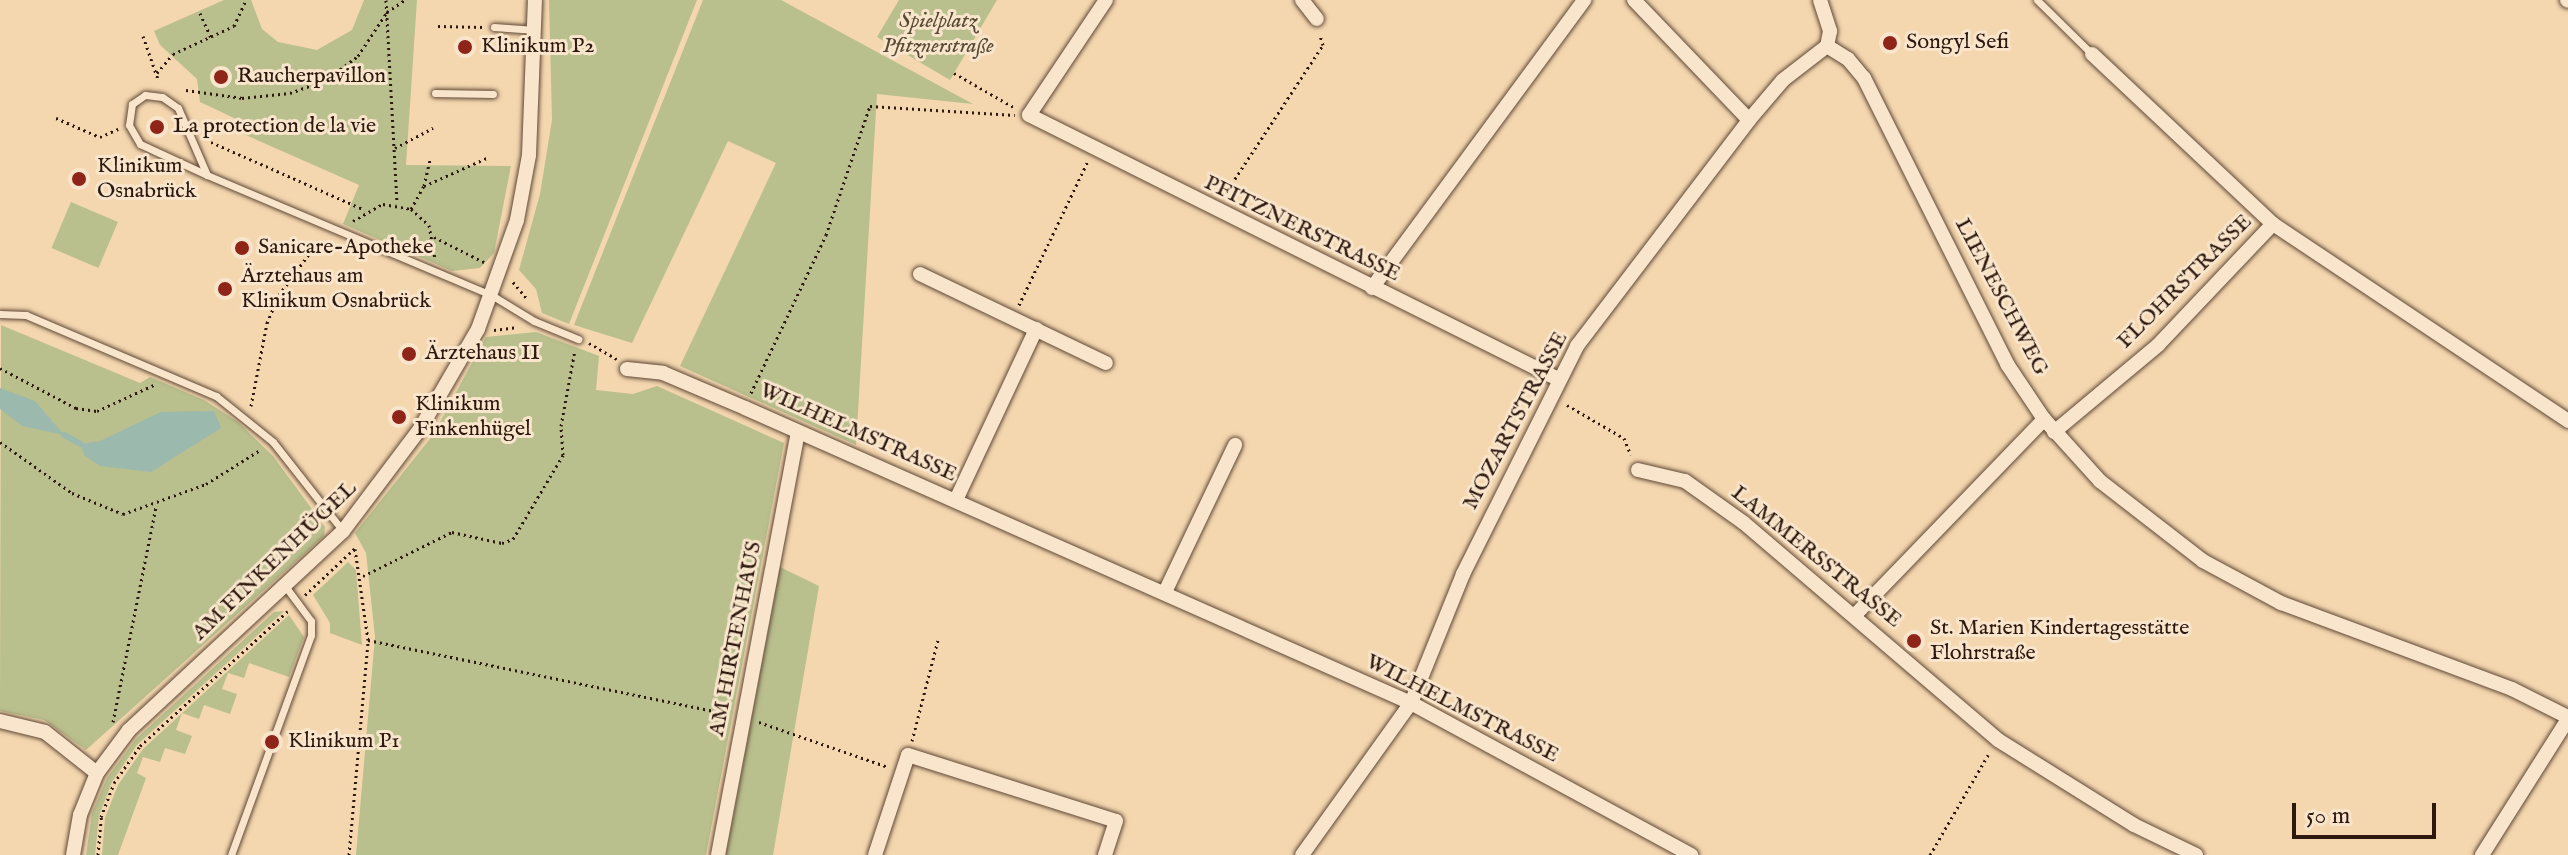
<!DOCTYPE html>
<html>
<head>
<meta charset="utf-8">
<style>
	body { margin:0 }
	#map { position:relative; width:2568px; height:855px; overflow:hidden; background:#f4d7af; font-family:"IM FELL English",serif }
	div>[style] { position:absolute }
	[style*='--x'] { left:calc(var(--x)*1px); top:calc(var(--y)*1px); width:calc(var(--w)*1px); rotate:calc(var(--a)*1deg) }
	.green>* { inset:0; background:#b9bf8d; transform-origin:0 0 }
	.water>* { inset:0; background:#9cb9ae }
	.stream>* { height:6px; margin:-3px; padding:0 3px; transform-origin:3px; border-radius:3px; background:#9cb9ae }
	.path>* { height:3px; margin-top:-1.5px; transform-origin:0; background:repeating-linear-gradient(90deg,#2d180f 0 2px,transparent 0 6px) }
	.roads { filter:drop-shadow(0 0 2px #5f4837) drop-shadow(0 0 2px #5f4837) }
	.lane>* { height:7px; margin:-3.5px; padding:0 3.5px; transform-origin:3.5px; border-radius:3.5px; background:#f8e5cb }
	.street>* { height:14px; margin:-7px; padding:0 7px; transform-origin:7px; border-radius:7px; background:#f8e5cb }
	.dots>* { width:22px; height:22px; translate:-50% -50%; box-sizing:border-box; border:4px solid #f8e5cb; border-radius:50% }
	span { translate:-50% -50%; white-space:nowrap; text-align:center; line-height:1.15; -webkit-text-stroke:6px #f8e5cb; paint-order:stroke }
	.park-label { font-size:22px; color:#574a35; font-style:italic }
	.poi-label { font-size:22px; color:#2d180f }
	.left { translate:0 -50%; text-align:left }
	.street-label { font-size:22px; color:#2d180f }
	.scale { position:absolute; left:2292px; top:803px; width:144px; height:36px; box-sizing:border-box; border:4px solid #2d180f; border-top:0; padding-left:10px; font-size:24px; line-height:28px; white-space:nowrap; color:#2d180f; -webkit-text-stroke:6px #f8e5cb; paint-order:stroke }
</style>
</head>
<body>
<div id="map">
	<div class="green">
		<i style="clip-path:polygon(224px 0,251px 0,262px 29px,278px 42px,317px 50px,352px 30px,364px 0,417px 0,406px 165px,511px 166px,494px 253px,480px 268px,452px 271px,343px 224px,359px 185px,232px 129px,236px 119px,200px 102px,197px 79px,160px 45px,154px 31px)"></i>
		<i style="clip-path:polygon(549px 0,697px 0,569px 324px,542px 313px,536px 289px,519px 270px,540px 194px,552px 120px)"></i>
		<i style="clip-path:polygon(703px 0,781px 0,973px 104px,877px 94px,856px 445px,680px 366px,776px 163px,728px 141px,632px 343px,574px 325px)"></i>
		<i style="clip-path:polygon(899px 0,997px 0,950px 80px,877px 37px)"></i>
		<i style="left:71px;top:202px;width:51px;height:50px;rotate:23deg"></i>
		<i style="clip-path:polygon(1px 325px,140px 383px,150px 377px,204px 400px,238px 422px,273px 456px,325px 527px,324px 536px,86px 750px,44px 720px,0 711px)"></i>
		<i style="clip-path:polygon(536px 332px,599px 356px,596px 390px,633px 394px,657px 386px,784px 443px,706px 855px,356px 855px,375px 637px,366px 553px,355px 533px,433px 435px,486px 337px)"></i>
		<i style="clip-path:polygon(348px 562px,356px 570px,362px 645px,330px 633px,330px 623px,313px 595px)"></i>
		<i style="clip-path:polygon(780px 567px,819px 586px,773px 855px,726px 855px)"></i>
		<i style="clip-path:polygon(284px 611px,137px 745px,112px 782px,99px 816px,95px 855px,86px 855px,92px 813px,107px 778px,136px 739px,274px 612px)"></i>
		<i style="clip-path:polygon(289px 615px,304px 637px,289px 677px,249px 663px,244px 678px,228px 673px,222px 689px,237px 694px,230px 714px,204px 705px,199px 719px,182px 713px,176px 730px,192px 736px,185px 754px,165px 748px,160px 762px,143px 757px,137px 773px,146px 778px,118px 855px,102px 855px,105px 818px,118px 785px,143px 749px)"></i>
	</div>
	<div class="water">
		<i style="clip-path:polygon(0 388px,35px 401px,64px 435px,22px 426px,0 409px)"></i>
		<i style="clip-path:polygon(214px 411px,221px 428px,151px 472px,100px 466px,84px 455px,81px 444px,100px 441px,161px 412px)"></i>
	</div>
	<div class="stream">
		<i style="--x:64;--y:435;--w:19;--a:28"></i>
	</div>
	<div class="path">
		<i style="--x:386;--y:0;--w:204;--a:86.9"></i>
		<i style="--x:200;--y:13;--w:27;--a:66"></i>
		<i style="--x:438;--y:26;--w:45;--a:1.3"></i>
		<i style="--x:143;--y:36;--w:46;--a:70.8"></i>
		<i style="--x:157;--y:73;--w:25;--a:-50"></i>
		<i style="--x:173;--y:54;--w:67;--a:-24.7"></i>
		<i style="--x:234;--y:26;--w:29;--a:-65"></i>
		<i style="--x:954;--y:73;--w:70;--a:29.8"></i>
		<i style="--x:186;--y:90;--w:57;--a:8.1"></i>
		<i style="--x:242;--y:98;--w:48;--a:-5.9"></i>
		<i style="--x:290;--y:93;--w:38;--a:-20"></i>
		<i style="--x:326;--y:80;--w:40;--a:-37"></i>
		<i style="--x:358;--y:56;--w:53;--a:-56.6"></i>
		<i style="--x:387;--y:12;--w:22;--a:-34"></i>
		<i style="--x:56;--y:118;--w:48;--a:23.4"></i>
		<i style="--x:100;--y:137;--w:20;--a:-24"></i>
		<i style="--x:211;--y:142;--w:168;--a:23.8"></i>
		<i style="--x:395;--y:148;--w:43;--a:-27.8"></i>
		<i style="--x:424;--y:186;--w:27;--a:-77"></i>
		<i style="--x:1225;--y:194;--w:178;--a:-56.7"></i>
		<i style="--x:1323;--y:45;--w:10;--a:-107"></i>
		<i style="--x:411;--y:209;--w:26;--a:-61"></i>
		<i style="--x:424;--y:186;--w:69;--a:-24"></i>
		<i style="--x:353;--y:221;--w:34;--a:-30"></i>
		<i style="--x:383;--y:204;--w:28;--a:10"></i>
		<i style="--x:411;--y:209;--w:24;--a:42"></i>
		<i style="--x:429;--y:225;--w:35;--a:80"></i>
		<i style="--x:434;--y:237;--w:56;--a:26.6"></i>
		<i style="--x:513;--y:282;--w:23;--a:50"></i>
		<i style="--x:1019;--y:305;--w:160;--a:-64.4"></i>
		<i style="--x:494;--y:330;--w:24;--a:-7"></i>
		<i style="--x:589;--y:343;--w:32;--a:30"></i>
		<i style="--x:0;--y:368;--w:86;--a:27.8"></i>
		<i style="--x:76;--y:408;--w:21;--a:8"></i>
		<i style="--x:97;--y:411;--w:65;--a:-24.6"></i>
		<i style="--x:751;--y:393;--w:175;--a:-64.6"></i>
		<i style="--x:826;--y:235;--w:136;--a:-71.2"></i>
		<i style="--x:870;--y:106;--w:145;--a:3.6"></i>
		<i style="--x:1567;--y:405;--w:66;--a:30.1"></i>
		<i style="--x:1624;--y:438;--w:18;--a:68"></i>
		<i style="--x:251;--y:406;--w:85;--a:-79.1"></i>
		<i style="--x:267;--y:323;--w:30;--a:-67"></i>
		<i style="--x:279;--y:295;--w:69;--a:-53.8"></i>
		<i style="--x:0;--y:442;--w:88;--a:35.3"></i>
		<i style="--x:72;--y:493;--w:55;--a:22.4"></i>
		<i style="--x:123;--y:514;--w:88;--a:-19.9"></i>
		<i style="--x:206;--y:484;--w:64;--a:-32.2"></i>
		<i style="--x:363;--y:576;--w:99;--a:-26.3"></i>
		<i style="--x:452;--y:532;--w:51;--a:12.4"></i>
		<i style="--x:502;--y:543;--w:12;--a:-20"></i>
		<i style="--x:513;--y:539;--w:98;--a:-59.2"></i>
		<i style="--x:563;--y:455;--w:29;--a:-94"></i>
		<i style="--x:561;--y:426;--w:77;--a:-79.6"></i>
		<i style="--x:305;--y:595;--w:69;--a:-43.2"></i>
		<i style="--x:368;--y:640;--w:369;--a:11.6"></i>
		<i style="--x:113;--y:722;--w:220;--a:-78.7"></i>
		<i style="--x:759;--y:722;--w:137;--a:19.2"></i>
		<i style="--x:912;--y:741;--w:104;--a:-75.6"></i>
		<i style="--x:98;--y:855;--w:38;--a:-85"></i>
		<i style="--x:101;--y:817;--w:36;--a:-69"></i>
		<i style="--x:114;--y:783;--w:45;--a:-54.9"></i>
		<i style="--x:140;--y:746;--w:200;--a:-42.4"></i>
		<i style="--x:349;--y:855;--w:216;--a:-84.9"></i>
		<i style="--x:368;--y:640;--w:92;--a:-98.1"></i>
		<i style="--x:1930;--y:855;--w:116;--a:-59.9"></i>
	</div>
	<div class="roads">
		<div class="lane">
			<i style="--x:2037;--y:0;--w:77;--a:44.5"></i>
			<i style="--x:494;--y:27;--w:41;--a:4.2"></i>
			<i style="--x:435;--y:93;--w:58;--a:1"></i>
			<i style="--x:207;--y:175;--w:73;--a:-113.4"></i>
			<i style="--x:178;--y:108;--w:19;--a:-145"></i>
			<i style="--x:162;--y:97;--w:17;--a:-173"></i>
			<i style="--x:145;--y:95;--w:16;--a:145"></i>
			<i style="--x:132;--y:104;--w:21;--a:98"></i>
			<i style="--x:129;--y:125;--w:22;--a:60"></i>
			<i style="--x:140;--y:144;--w:74;--a:24.8"></i>
			<i style="--x:207;--y:175;--w:311;--a:22.9"></i>
			<i style="--x:493;--y:296;--w:48;--a:31.4"></i>
			<i style="--x:534;--y:321;--w:48;--a:22.2"></i>
			<i style="--x:0;--y:314;--w:26;--a:2"></i>
			<i style="--x:26;--y:315;--w:207;--a:23.1"></i>
			<i style="--x:216;--y:396;--w:73;--a:38.9"></i>
			<i style="--x:273;--y:442;--w:113;--a:51.8"></i>
			<i style="--x:231;--y:855;--w:234;--a:-70"></i>
			<i style="--x:311;--y:635;--w:14;--a:-90"></i>
			<i style="--x:311;--y:621;--w:44;--a:-126.6"></i>
		</div>
		<div class="street">
			<i style="--x:1106;--y:0;--w:138;--a:123.8"></i>
			<i style="--x:1029;--y:115;--w:591;--a:26.52"></i>
			<i style="--x:1302;--y:0;--w:24;--a:52"></i>
			<i style="--x:1634;--y:0;--w:166;--a:46.2"></i>
			<i style="--x:1820;--y:0;--w:33;--a:72"></i>
			<i style="--x:1830;--y:31;--w:15;--a:101"></i>
			<i style="--x:2567;--y:0;--w:1;--a:45"></i>
			<i style="--x:1827;--y:46;--w:25;--a:32"></i>
			<i style="--x:1848;--y:59;--w:25;--a:50"></i>
			<i style="--x:1864;--y:78;--w:320;--a:63.4"></i>
			<i style="--x:2007;--y:364;--w:66;--a:56.1"></i>
			<i style="--x:2044;--y:419;--w:84;--a:47.9"></i>
			<i style="--x:2100;--y:481;--w:130;--a:37.8"></i>
			<i style="--x:2203;--y:561;--w:89;--a:28.3"></i>
			<i style="--x:2281;--y:603;--w:246;--a:20.4"></i>
			<i style="--x:2512;--y:689;--w:63;--a:26.6"></i>
			<i style="--x:2092;--y:54;--w:248;--a:43.2"></i>
			<i style="--x:2273;--y:224;--w:355;--a:33.7"></i>
			<i style="--x:920;--y:274;--w:206;--a:25.6"></i>
			<i style="--x:1372;--y:288;--w:358;--a:-53.6"></i>
			<i style="--x:627;--y:369;--w:36;--a:6"></i>
			<i style="--x:663;--y:373;--w:89;--a:23.1"></i>
			<i style="--x:745;--y:408;--w:728;--a:23.89"></i>
			<i style="--x:1411;--y:703;--w:319;--a:28.5"></i>
			<i style="--x:2054;--y:432;--w:136;--a:-39.9"></i>
			<i style="--x:2158;--y:345;--w:167;--a:-46.5"></i>
			<i style="--x:1638;--y:470;--w:48;--a:13.2"></i>
			<i style="--x:1685;--y:481;--w:72;--a:35.4"></i>
			<i style="--x:1744;--y:523;--w:334;--a:40.5"></i>
			<i style="--x:1998;--y:740;--w:160;--a:32"></i>
			<i style="--x:2134;--y:825;--w:69;--a:25.8"></i>
			<i style="--x:956;--y:500;--w:189;--a:-64.9"></i>
			<i style="--x:1165;--y:592;--w:163;--a:-64.5"></i>
			<i style="--x:1856;--y:614;--w:271;--a:-46"></i>
			<i style="--x:0;--y:721;--w:46;--a:13.7"></i>
			<i style="--x:45;--y:732;--w:66;--a:38.3"></i>
			<i style="--x:73;--y:855;--w:41;--a:-80.1"></i>
			<i style="--x:80;--y:815;--w:45;--a:-68"></i>
			<i style="--x:97;--y:773;--w:54;--a:-53.3"></i>
			<i style="--x:129;--y:730;--w:292;--a:-42.9"></i>
			<i style="--x:343;--y:531;--w:128;--a:-53"></i>
			<i style="--x:420;--y:429;--w:116;--a:-59.9"></i>
			<i style="--x:478;--y:329;--w:116;--a:-70.3"></i>
			<i style="--x:517;--y:220;--w:66;--a:-79.5"></i>
			<i style="--x:529;--y:155;--w:155;--a:-87.8"></i>
			<i style="--x:718;--y:855;--w:430;--a:-79.3"></i>
			<i style="--x:875;--y:855;--w:105;--a:-71.7"></i>
			<i style="--x:908;--y:755;--w:218;--a:17.6"></i>
			<i style="--x:1116;--y:821;--w:36;--a:108"></i>
			<i style="--x:1302;--y:855;--w:187;--a:-54.4"></i>
			<i style="--x:1411;--y:703;--w:139;--a:-68"></i>
			<i style="--x:1463;--y:574;--w:255;--a:-63.4"></i>
			<i style="--x:1577;--y:346;--w:284;--a:-52.7"></i>
			<i style="--x:1749;--y:120;--w:52;--a:-49.6"></i>
			<i style="--x:1783;--y:80;--w:56;--a:-37.7"></i>
			<i style="--x:2482;--y:855;--w:161;--a:-57.7"></i>
		</div>
	</div>
	<div class="dots">
		<i style="left:1890px;top:43px;background:#8f2418"></i>
		<i style="left:465px;top:47px;background:#8f2418"></i>
		<i style="left:221px;top:77px;background:#8f2418"></i>
		<i style="left:157px;top:127px;background:#8f2418"></i>
		<i style="left:79px;top:179px;background:#8f2418"></i>
		<i style="left:242px;top:248px;background:#8f2418"></i>
		<i style="left:225px;top:289px;background:#8f2418"></i>
		<i style="left:409px;top:354px;background:#8f2418"></i>
		<i style="left:399px;top:417px;background:#8f2418"></i>
		<i style="left:1914px;top:641px;background:#8f2418"></i>
		<i style="left:272px;top:742px;background:#8f2418"></i>
	</div>
	<div class="park-label">
		<span style="left:938px;top:34px">Spielplatz<br>Pfitznerstraße</span>
	</div>
	<div class="poi-label">
		<span class="left" style="left:1906px;top:43px">Songyl Sefi</span>
		<span class="left" style="left:481px;top:47px">Klinikum P2</span>
		<span class="left" style="left:237px;top:77px">Raucherpavillon</span>
		<span class="left" style="left:173px;top:127px">La protection de la vie</span>
		<span class="left" style="left:97px;top:179px">Klinikum<br>Osnabrück</span>
		<span class="left" style="left:258px;top:248px">Sanicare-Apotheke</span>
		<span class="left" style="left:241px;top:289px">Ärztehaus am<br>Klinikum Osnabrück</span>
		<span class="left" style="left:425px;top:354px">Ärztehaus II</span>
		<span class="left" style="left:415px;top:417px">Klinikum<br>Finkenhügel</span>
		<span class="left" style="left:1930px;top:641px">St. Marien Kindertagesstätte<br>Flohrstraße</span>
		<span class="left" style="left:288px;top:742px">Klinikum P1</span>
	</div>
	<div class="street-label">
		<span style="left:1302px;top:229px;rotate:26deg">PFITZNERSTRASSE</span>
		<span style="left:2185px;top:282px;rotate:-45deg">FLOHRSTRASSE</span>
		<span style="left:2001px;top:297px;rotate:62deg">LIENESCHWEG</span>
		<span style="left:1516px;top:421px;rotate:-62deg">MOZARTSTRASSE</span>
		<span style="left:858px;top:433px;rotate:24deg">WILHELMSTRASSE</span>
		<span style="left:1816px;top:557px;rotate:39deg">LAMMERSSTRASSE</span>
		<span style="left:275px;top:561px;rotate:-44deg">AM FINKENHÜGEL</span>
		<span style="left:736px;top:639px;rotate:-79deg">AM HIRTENHAUS</span>
		<span style="left:1462px;top:709px;rotate:27deg">WILHELMSTRASSE</span>
	</div>
	<div class="scale">50 m</div>
</div>
</body>
</html>
